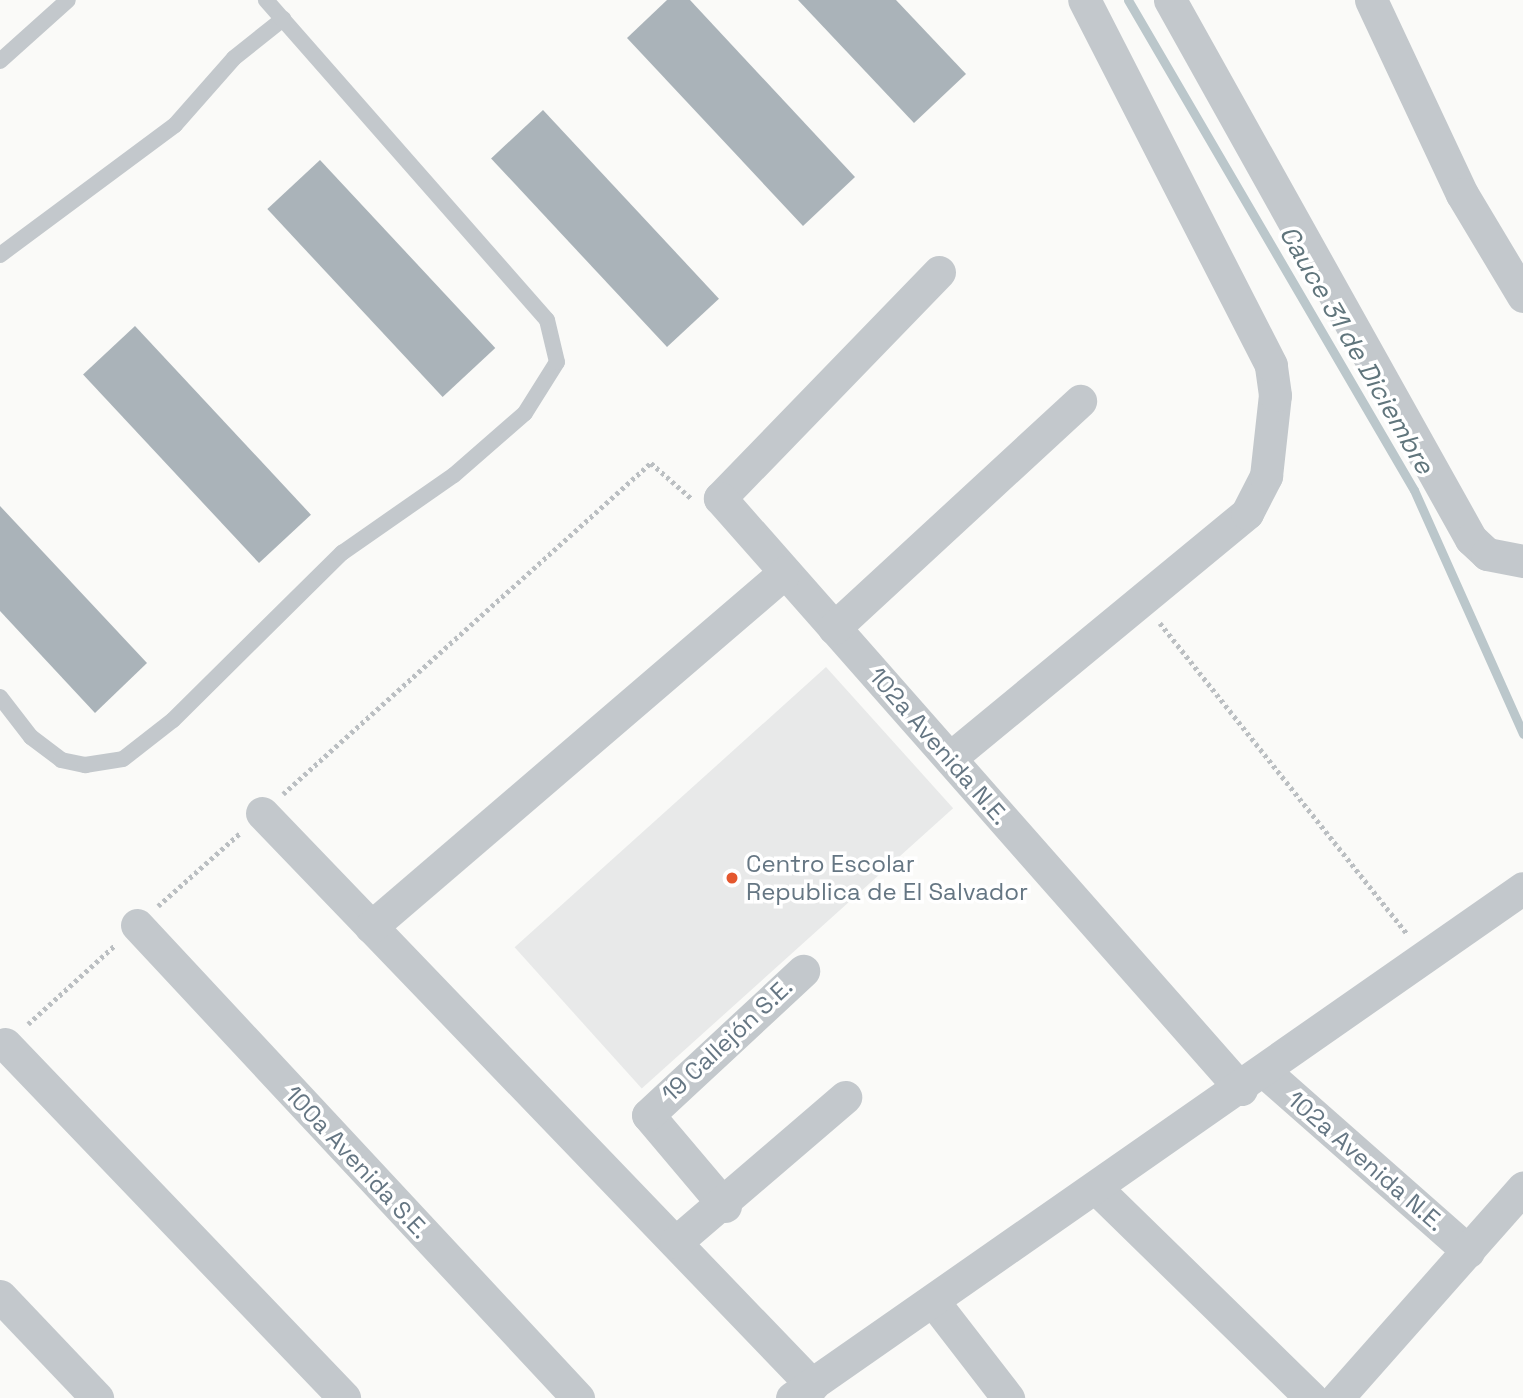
<!DOCTYPE html>
<html>
<head>
<meta charset="utf-8">
<style>
	body { margin:0 }
	#map { position:relative; width:1523px; height:1398px; overflow:hidden; background:#fafaf8; font-family:"Space Grotesk",sans-serif }
	div>[style] { position:absolute }
	[style*='--x'] { left:calc(var(--x)*1px); top:calc(var(--y)*1px); width:calc(var(--w)*1px); rotate:calc(var(--a)*1deg) }
	.built>* { inset:0; background:#e8e9e9; transform-origin:0 0 }
	.stream>* { height:9px; margin:-4.5px; padding:0 4.5px; transform-origin:4.5px; border-radius:4.5px; background:#bbc7cb }
	.building>* { inset:0; background:#aab3b9; transform-origin:0 0 }
	.path>* { height:4.5px; margin-top:-2.25px; transform-origin:0; background:repeating-linear-gradient(90deg,#bbbfc2 0 3.5px,transparent 0 7px) }
	.service>* { height:16px; margin:-8px; padding:0 8px; transform-origin:8px; border-radius:8px; background:#c3c8cc }
	.minor>* { height:33px; margin:-16.5px; padding:0 16.5px; transform-origin:16.5px; border-radius:16.5px; background:#c3c8cc }
	.dots>* { width:19px; height:19px; translate:-50% -50%; box-sizing:border-box; border:4px solid #fff; border-radius:50% }
	span { translate:-50% -50%; white-space:nowrap; text-align:center; line-height:1.15; -webkit-text-stroke:7px #fff; paint-order:stroke }
	.street-label { font-size:24px; color:#657683 }
	.poi-label { font-size:24px; color:#657683 }
	.left { translate:0 -50%; text-align:left }
	.water-label { font-size:26px; color:#60757c; font-style:italic }
</style>
</head>
<body>
<div id="map">
	<div class="built">
		<i style="left:826px;top:667px;width:190px;height:419px;rotate:48deg"></i>
	</div>
	<div class="stream">
		<i style="--x:1128;--y:0;--w:567;--a:59.73"></i>
		<i style="--x:1414;--y:490;--w:267;--a:65.9"></i>
	</div>
	<div class="building">
		<i style="clip-path:polygon(667px 0,690px 0,855px 177px,803px 226px,627px 38px)"></i>
		<i style="clip-path:polygon(798px 0,896px 0,966px 74px,914px 123px)"></i>
		<i style="left:543px;top:110px;width:258px;height:71px;rotate:47deg"></i>
		<i style="left:320px;top:160px;width:257px;height:72px;rotate:47deg"></i>
		<i style="left:135px;top:326px;width:258px;height:71px;rotate:47deg"></i>
		<i style="clip-path:polygon(0 506px,147px 663px,95px 713px,0 611px)"></i>
	</div>
	<div class="path">
		<i style="--x:1160;--y:623;--w:397;--a:51.5"></i>
		<i style="--x:283;--y:794;--w:495;--a:-42"></i>
		<i style="--x:651;--y:463;--w:53;--a:41.2"></i>
		<i style="--x:158;--y:906;--w:110;--a:-41.7"></i>
		<i style="--x:28;--y:1024;--w:118;--a:-42.2"></i>
	</div>
	<div class="service">
		<i style="--x:0;--y:61;--w:91;--a:-41.9"></i>
		<i style="--x:0;--y:255;--w:218;--a:-36.6"></i>
		<i style="--x:175;--y:125;--w:89;--a:-48.6"></i>
		<i style="--x:234;--y:58;--w:63;--a:-38.5"></i>
		<i style="--x:0;--y:697;--w:51;--a:52.2"></i>
		<i style="--x:31;--y:737;--w:38;--a:37"></i>
		<i style="--x:61;--y:760;--w:25;--a:12"></i>
		<i style="--x:85;--y:765;--w:38;--a:-9"></i>
		<i style="--x:123;--y:759;--w:63;--a:-38"></i>
		<i style="--x:173;--y:720;--w:238;--a:-44.7"></i>
		<i style="--x:342;--y:553;--w:136;--a:-34.9"></i>
		<i style="--x:454;--y:475;--w:94;--a:-41.1"></i>
		<i style="--x:525;--y:413;--w:60;--a:-57.9"></i>
		<i style="--x:557;--y:362;--w:43;--a:-103.4"></i>
		<i style="--x:547;--y:320;--w:426;--a:-131.3"></i>
	</div>
	<div class="minor">
		<i style="--x:1170;--y:0;--w:617;--a:60.82"></i>
		<i style="--x:1471;--y:539;--w:22;--a:43"></i>
		<i style="--x:1487;--y:554;--w:37;--a:11"></i>
		<i style="--x:1371;--y:0;--w:214;--a:64.9"></i>
		<i style="--x:1462;--y:194;--w:119;--a:59.1"></i>
		<i style="--x:939;--y:272;--w:315;--a:134.1"></i>
		<i style="--x:720;--y:498;--w:788;--a:48.6"></i>
		<i style="--x:834;--y:628;--w:335;--a:-42.7"></i>
		<i style="--x:950;--y:758;--w:385;--a:-39.5"></i>
		<i style="--x:1247;--y:513;--w:42;--a:-62.8"></i>
		<i style="--x:1266;--y:476;--w:81;--a:-83.7"></i>
		<i style="--x:1275;--y:395;--w:30;--a:-98"></i>
		<i style="--x:1271;--y:365;--w:410;--a:-117.1"></i>
		<i style="--x:262;--y:813;--w:794;--a:46.12"></i>
		<i style="--x:137;--y:925;--w:647;--a:47.01"></i>
		<i style="--x:371;--y:927;--w:545;--a:-40.61"></i>
		<i style="--x:5;--y:1044;--w:490;--a:46.2"></i>
		<i style="--x:1265;--y:1072;--w:271;--a:41.4"></i>
		<i style="--x:1096;--y:1188;--w:301;--a:44.3"></i>
		<i style="--x:725;--y:1206;--w:119;--a:-130.2"></i>
		<i style="--x:648;--y:1115;--w:212;--a:-42.9"></i>
		<i style="--x:676;--y:1242;--w:223;--a:-40.6"></i>
		<i style="--x:0;--y:1296;--w:141;--a:46.4"></i>
		<i style="--x:933;--y:1301;--w:123;--a:52.3"></i>
		<i style="--x:792;--y:1398;--w:891;--a:-34.9"></i>
		<i style="--x:1337;--y:1398;--w:281;--a:-48.5"></i>
	</div>
	<div class="dots">
		<i style="left:732px;top:878px;background:#e4572e"></i>
	</div>
	<div class="street-label">
		<span style="left:939px;top:746px;rotate:49deg">102a Avenida N.E.</span>
		<span style="left:727px;top:1040px;rotate:-43deg">19 Callejón S.E.</span>
		<span style="left:1366px;top:1161px;rotate:41deg">102a Avenida N.E.</span>
		<span style="left:357px;top:1162px;rotate:47deg">100a Avenida S.E.</span>
	</div>
	<div class="poi-label">
		<span class="left" style="left:746px;top:878px">Centro Escolar<br>Republica de El Salvador</span>
	</div>
	<div class="water-label">
		<span style="left:1356px;top:350px;rotate:60deg">Cauce 31 de Diciembre</span>
	</div>
</div>
</body>
</html>
